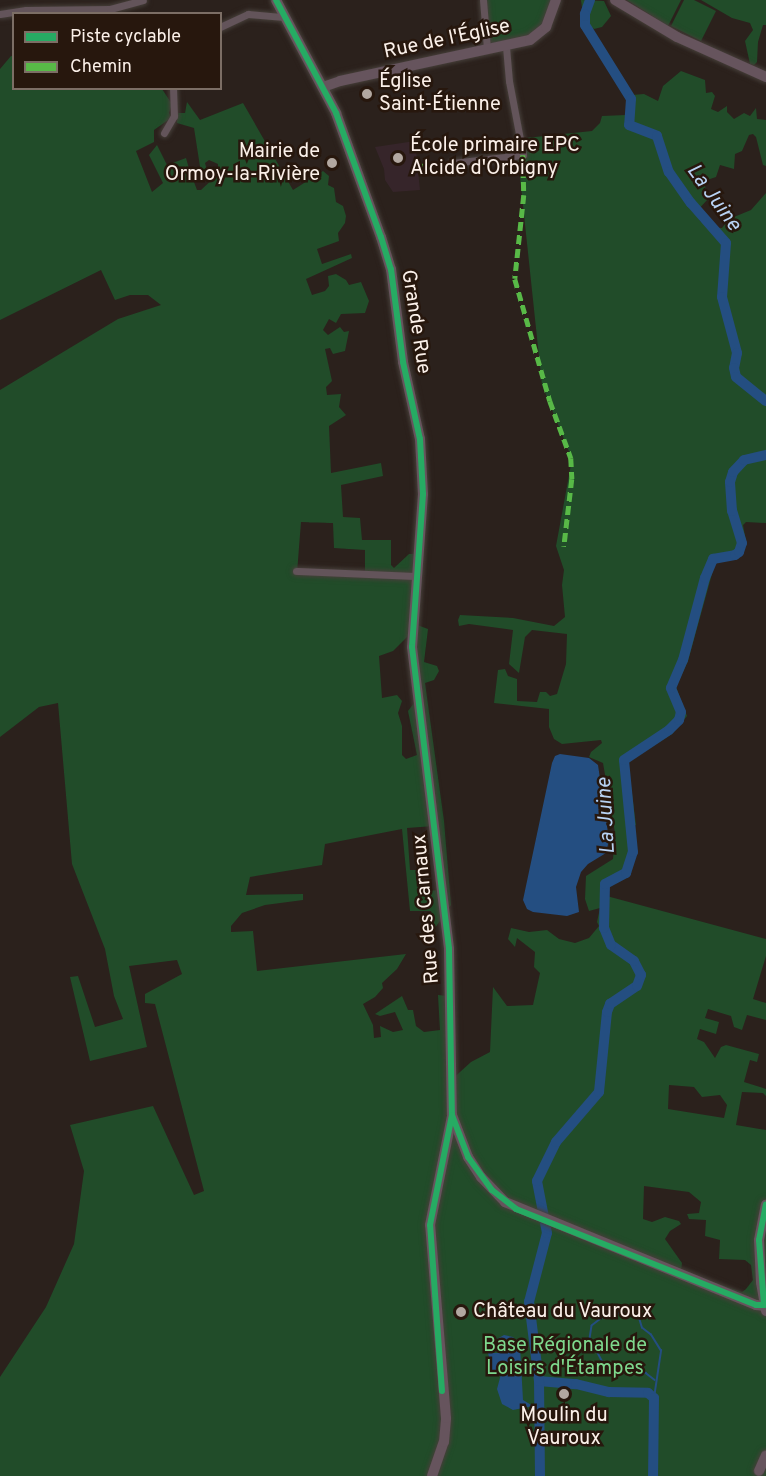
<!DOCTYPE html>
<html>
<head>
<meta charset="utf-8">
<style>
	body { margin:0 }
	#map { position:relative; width:766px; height:1476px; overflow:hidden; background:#2b211c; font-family:Overpass,sans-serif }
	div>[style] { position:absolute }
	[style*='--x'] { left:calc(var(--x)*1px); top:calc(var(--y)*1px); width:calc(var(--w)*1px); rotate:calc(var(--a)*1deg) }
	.education>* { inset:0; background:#36252a }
	.green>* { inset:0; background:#214c29 }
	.water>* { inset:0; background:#244e81 }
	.stream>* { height:1.5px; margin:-0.75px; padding:0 0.75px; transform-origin:0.75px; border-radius:0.75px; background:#244e81 }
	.river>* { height:10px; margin:-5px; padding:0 5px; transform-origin:5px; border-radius:5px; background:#244e81 }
	.roads { filter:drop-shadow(0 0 2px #463f3a) drop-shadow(0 0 2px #463f3a) }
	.street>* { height:7px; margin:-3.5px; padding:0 3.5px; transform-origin:3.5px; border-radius:3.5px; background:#63545a }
	.secondary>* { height:10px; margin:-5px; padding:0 5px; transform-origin:5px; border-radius:5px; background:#66545d }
	.quiet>* { height:4.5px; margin-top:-2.25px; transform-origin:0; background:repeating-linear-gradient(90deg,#58b947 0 9px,transparent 0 13.5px) }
	.cycleway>* { height:6px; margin:-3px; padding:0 3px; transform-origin:3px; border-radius:3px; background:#26ab63 }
	.dots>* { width:16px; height:16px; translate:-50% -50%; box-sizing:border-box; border:3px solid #27170d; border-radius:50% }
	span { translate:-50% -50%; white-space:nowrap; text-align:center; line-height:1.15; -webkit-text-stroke:5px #27170d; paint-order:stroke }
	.street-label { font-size:20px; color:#fbf0e9 }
	.poi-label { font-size:20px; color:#fbf0e9 }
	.left { translate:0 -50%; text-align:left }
	.right { translate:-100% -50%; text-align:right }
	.park-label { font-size:20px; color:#7ed88d }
	.water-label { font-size:21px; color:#b8d2f3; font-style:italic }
	.legend { position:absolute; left:12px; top:12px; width:210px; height:78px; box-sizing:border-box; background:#27170d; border:2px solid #7c6e65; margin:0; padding:8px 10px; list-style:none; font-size:18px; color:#fbf0e9 }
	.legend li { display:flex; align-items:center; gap:12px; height:30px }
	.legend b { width:30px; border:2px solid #7c6e65 }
</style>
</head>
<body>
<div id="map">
	<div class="education">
		<i style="clip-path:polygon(415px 141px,420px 190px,393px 192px,385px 180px,384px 169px,375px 147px)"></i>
	</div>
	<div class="green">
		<i style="clip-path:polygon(486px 0,551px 0,540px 30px,527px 37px,491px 46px)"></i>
		<i style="clip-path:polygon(581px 0,604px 1px,611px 16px,602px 27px,594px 29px,584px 22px)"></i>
		<i style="clip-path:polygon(627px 0,681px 0,668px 26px)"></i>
		<i style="clip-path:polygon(684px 0,694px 0,716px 11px,701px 41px,671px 26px)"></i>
		<i style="clip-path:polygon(701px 0,766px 0,766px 25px,763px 25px,758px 42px,757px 62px,754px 65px,750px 64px,745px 41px,753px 30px,750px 23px,732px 18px)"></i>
		<i style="clip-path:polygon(evenodd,11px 56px,13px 56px,14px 88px,162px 89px,172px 104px,169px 113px,171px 118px,154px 130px,154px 142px,136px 151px,152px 192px,163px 183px,149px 155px,157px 145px,167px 165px,186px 158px,190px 172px,196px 173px,194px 182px,197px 190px,201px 190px,218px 174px,218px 164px,209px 160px,205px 163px,208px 174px,203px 176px,201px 173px,194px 128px,177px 123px,177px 113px,185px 113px,187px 102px,200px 120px,243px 103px,293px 190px,323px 171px,329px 176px,328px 185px,334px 188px,336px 202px,343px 206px,346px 216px,345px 223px,338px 233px,339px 241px,317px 249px,322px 264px,351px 254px,352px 258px,306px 279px,312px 295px,325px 291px,329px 286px,328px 276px,336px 274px,346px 280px,349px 285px,361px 282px,369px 301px,365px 313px,341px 314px,336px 323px,329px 319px,323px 330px,328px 335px,340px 327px,344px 332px,349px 331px,345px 351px,333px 354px,330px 348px,325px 349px,332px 381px,326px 387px,327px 395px,341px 394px,339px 407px,346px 415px,329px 426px,331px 473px,381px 463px,383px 476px,341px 485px,343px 517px,360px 518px,362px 540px,391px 540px,391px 565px,394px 568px,409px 554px,415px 554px,409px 622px,428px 629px,424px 662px,437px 666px,439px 671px,434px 680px,425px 683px,444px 821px,451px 905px,435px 928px,431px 911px,410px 911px,402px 829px,325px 844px,322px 865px,250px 877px,246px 895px,303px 894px,303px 900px,265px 905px,242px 913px,231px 926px,231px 932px,253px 931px,257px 971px,406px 954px,397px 969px,382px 983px,383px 988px,375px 997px,363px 1004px,373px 1025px,374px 1038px,381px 1037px,380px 1026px,393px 1032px,403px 1030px,395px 1012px,380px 1016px,375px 1014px,402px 996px,408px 1010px,413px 1010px,416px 1026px,424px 1032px,440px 1030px,438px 995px,448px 996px,449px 1082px,471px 1062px,490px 1052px,493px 987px,507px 1006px,533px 1005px,540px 973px,534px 967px,535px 952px,517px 938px,515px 947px,508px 939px,511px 928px,529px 932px,547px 930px,559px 939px,575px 943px,589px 938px,599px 926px,597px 922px,600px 908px,589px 911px,585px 899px,586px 876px,613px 859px,615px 833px,603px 763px,589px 757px,591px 752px,602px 743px,601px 740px,562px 744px,554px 739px,549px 727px,549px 709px,494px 703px,498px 670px,505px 669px,508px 676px,517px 679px,517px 701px,537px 702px,540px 692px,546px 692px,550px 696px,557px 694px,566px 664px,567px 634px,532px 630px,525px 637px,519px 673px,509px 664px,513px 630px,469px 624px,459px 626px,458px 620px,460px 615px,513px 618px,554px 626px,565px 617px,562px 585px,564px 570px,556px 546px,572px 459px,542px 385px,516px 139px,592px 131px,600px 123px,602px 116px,626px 115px,627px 100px,632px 95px,644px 94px,658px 101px,663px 86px,681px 71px,705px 80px,706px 93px,712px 92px,715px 96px,711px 109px,718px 112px,727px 106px,727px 112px,734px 119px,744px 113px,750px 116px,756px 108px,757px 119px,766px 120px,766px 166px,763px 165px,756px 137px,753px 134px,749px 135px,742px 151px,735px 154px,734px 169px,720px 165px,716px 177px,707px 180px,705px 186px,708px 199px,696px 212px,700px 221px,709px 227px,722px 228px,729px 219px,751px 210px,766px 193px,766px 523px,746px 522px,743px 525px,746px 541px,741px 555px,715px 563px,688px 661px,676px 687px,687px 716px,672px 734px,628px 762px,636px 825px,631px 826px,630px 867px,627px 873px,608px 881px,603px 895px,766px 939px,766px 956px,753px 999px,766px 1003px,766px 1020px,747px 1015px,742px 1030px,734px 1027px,731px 1016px,708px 1009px,705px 1018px,719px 1022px,716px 1034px,700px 1029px,697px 1039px,704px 1042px,715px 1058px,721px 1047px,726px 1045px,759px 1054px,757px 1062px,750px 1060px,744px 1082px,766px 1089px,766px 1096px,763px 1093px,742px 1092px,736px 1125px,766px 1130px,766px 1476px,0 1476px,0 1377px,46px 1307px,74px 1244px,84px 1171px,70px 1125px,153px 1106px,194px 1195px,204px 1191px,155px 1004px,145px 1003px,145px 994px,182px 974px,177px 960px,129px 966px,147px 1047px,90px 1061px,70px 977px,78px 976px,95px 1027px,123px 1019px,114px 996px,105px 949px,72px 864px,58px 703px,39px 707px,0 737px,0 390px,118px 319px,161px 305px,148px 295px,130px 295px,115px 300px,101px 270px,0 320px,0 69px,11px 56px,301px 522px,333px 523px,334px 548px,365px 550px,365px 575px,297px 573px,301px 522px,11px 56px,408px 636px,414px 703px,408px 711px,417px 755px,406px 759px,402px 755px,402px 726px,398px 713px,402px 701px,397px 695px,382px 698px,379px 656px,393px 651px,408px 636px,11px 56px,434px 826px,439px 890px,426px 891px,425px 882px,420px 882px,419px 870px,410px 870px,407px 828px,434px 826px,11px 56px,669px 1085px,694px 1087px,702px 1097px,720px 1095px,727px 1105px,724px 1118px,668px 1109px,669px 1085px,11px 56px,644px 1186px,689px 1192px,701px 1202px,699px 1213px,687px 1214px,689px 1219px,706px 1220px,705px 1236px,720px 1240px,719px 1259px,745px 1260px,751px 1265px,753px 1280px,746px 1289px,742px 1292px,681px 1271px,682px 1263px,665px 1239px,670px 1231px,681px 1224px,679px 1221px,665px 1217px,652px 1222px,643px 1219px,644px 1186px)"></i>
	</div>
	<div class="water">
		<i style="clip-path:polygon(560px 754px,589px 758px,598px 765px,609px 840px,606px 853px,588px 864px,581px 872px,576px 887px,579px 912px,567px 916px,533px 912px,527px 909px,523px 900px,552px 763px,555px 756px)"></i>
		<i style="clip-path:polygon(504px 1335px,513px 1337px,520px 1346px,523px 1400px,533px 1406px,513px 1410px,502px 1404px,497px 1389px,501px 1374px,493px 1374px,488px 1353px,500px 1353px,497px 1339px)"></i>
	</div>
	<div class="stream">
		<i style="--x:654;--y:1398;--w:48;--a:-81.5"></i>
		<i style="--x:661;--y:1351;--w:19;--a:-122"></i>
		<i style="--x:651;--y:1335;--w:11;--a:-142"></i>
		<i style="--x:642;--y:1328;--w:14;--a:-107"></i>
		<i style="--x:638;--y:1315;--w:29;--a:-176"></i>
		<i style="--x:609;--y:1313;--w:21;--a:143"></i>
		<i style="--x:592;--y:1326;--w:12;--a:99"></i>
		<i style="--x:590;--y:1338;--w:34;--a:62"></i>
		<i style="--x:606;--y:1368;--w:6;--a:31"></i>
		<i style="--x:611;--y:1371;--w:35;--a:3"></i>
		<i style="--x:646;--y:1373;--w:11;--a:38"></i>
	</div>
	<div class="river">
		<i style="--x:590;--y:0;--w:15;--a:110"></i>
		<i style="--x:585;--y:14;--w:11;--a:90"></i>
		<i style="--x:585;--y:25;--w:87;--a:58.1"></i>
		<i style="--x:631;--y:99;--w:26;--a:94"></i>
		<i style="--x:629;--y:125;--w:30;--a:21"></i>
		<i style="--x:657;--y:136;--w:38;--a:72"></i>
		<i style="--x:669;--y:172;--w:38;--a:55"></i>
		<i style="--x:691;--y:203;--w:53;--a:48.8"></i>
		<i style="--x:726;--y:243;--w:54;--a:94.2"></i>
		<i style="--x:722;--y:297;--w:58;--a:75"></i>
		<i style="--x:737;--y:353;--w:15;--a:101"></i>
		<i style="--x:734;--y:368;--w:9;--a:77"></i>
		<i style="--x:736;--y:377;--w:38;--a:39"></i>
		<i style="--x:539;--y:1381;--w:37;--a:5"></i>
		<i style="--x:576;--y:1384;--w:34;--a:14"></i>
		<i style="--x:609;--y:1392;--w:39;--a:1"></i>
		<i style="--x:648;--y:1393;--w:8;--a:40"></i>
		<i style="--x:654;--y:1398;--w:78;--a:90.7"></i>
		<i style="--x:540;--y:1476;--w:95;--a:-90.6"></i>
		<i style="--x:539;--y:1381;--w:80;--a:-97.2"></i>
		<i style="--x:529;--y:1302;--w:71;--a:-75.4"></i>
		<i style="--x:547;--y:1233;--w:53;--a:-100.9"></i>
		<i style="--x:537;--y:1181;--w:43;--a:-64"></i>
		<i style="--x:556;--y:1142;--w:66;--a:-49.3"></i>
		<i style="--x:599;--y:1092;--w:80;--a:-84.3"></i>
		<i style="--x:607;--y:1012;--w:9;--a:-69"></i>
		<i style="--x:610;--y:1004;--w:32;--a:-34"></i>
		<i style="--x:637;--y:986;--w:12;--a:-70"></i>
		<i style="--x:641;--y:975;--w:16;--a:-117"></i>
		<i style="--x:634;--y:961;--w:28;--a:-145"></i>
		<i style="--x:611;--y:945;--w:18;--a:-112"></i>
		<i style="--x:604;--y:928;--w:44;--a:-88.7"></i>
		<i style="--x:605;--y:884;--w:24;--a:-28"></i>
		<i style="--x:626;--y:873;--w:22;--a:-72"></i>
		<i style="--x:633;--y:852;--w:92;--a:-95.6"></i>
		<i style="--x:624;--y:760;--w:54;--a:-33.7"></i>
		<i style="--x:669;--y:730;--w:14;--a:-45"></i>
		<i style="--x:679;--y:720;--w:8;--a:-76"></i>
		<i style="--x:681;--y:712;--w:26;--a:-113"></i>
		<i style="--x:671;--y:688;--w:30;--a:-67"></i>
		<i style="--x:683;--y:660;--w:85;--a:-75"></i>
		<i style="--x:705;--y:578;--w:21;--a:-67"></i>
		<i style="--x:713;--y:559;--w:22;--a:-10"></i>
		<i style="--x:735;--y:555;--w:5;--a:-37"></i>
		<i style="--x:739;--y:552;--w:9;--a:-72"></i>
		<i style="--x:742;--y:543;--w:34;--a:-107"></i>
		<i style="--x:732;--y:511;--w:29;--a:-94"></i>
		<i style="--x:730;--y:482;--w:10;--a:-73"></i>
		<i style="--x:733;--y:472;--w:16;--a:-47"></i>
		<i style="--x:744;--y:460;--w:23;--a:-13"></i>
	</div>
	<div class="roads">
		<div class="street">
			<i style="--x:483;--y:0;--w:49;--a:85.3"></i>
			<i style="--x:0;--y:14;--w:26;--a:-9"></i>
			<i style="--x:26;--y:10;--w:84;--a:-0.7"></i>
			<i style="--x:110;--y:9;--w:34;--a:-15"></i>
			<i style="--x:220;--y:27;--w:31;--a:-25"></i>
			<i style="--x:248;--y:14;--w:36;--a:5"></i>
			<i style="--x:164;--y:133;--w:20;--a:-60"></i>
			<i style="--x:174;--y:116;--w:28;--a:-92"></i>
			<i style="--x:452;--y:163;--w:71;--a:-6.4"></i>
			<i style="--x:523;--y:155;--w:75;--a:-100.7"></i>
			<i style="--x:509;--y:81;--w:35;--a:-95"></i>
			<i style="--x:296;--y:571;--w:121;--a:2.4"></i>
		</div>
		<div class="secondary">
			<i style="--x:276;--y:0;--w:128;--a:62"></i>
			<i style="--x:336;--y:113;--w:132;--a:70.1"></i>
			<i style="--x:381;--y:237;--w:34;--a:73"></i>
			<i style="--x:391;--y:269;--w:94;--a:82.6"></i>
			<i style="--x:403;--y:362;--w:79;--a:77.6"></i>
			<i style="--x:420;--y:439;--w:55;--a:86.9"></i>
			<i style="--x:423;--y:494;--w:153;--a:94.1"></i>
			<i style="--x:412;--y:647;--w:304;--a:83"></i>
			<i style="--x:449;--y:949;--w:166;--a:89"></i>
			<i style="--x:452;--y:1115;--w:45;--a:69.1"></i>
			<i style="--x:468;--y:1157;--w:24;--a:57"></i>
			<i style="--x:481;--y:1177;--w:35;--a:46"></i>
			<i style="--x:505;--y:1202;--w:271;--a:22.3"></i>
			<i style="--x:756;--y:1305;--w:10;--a:6"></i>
			<i style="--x:615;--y:0;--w:72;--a:30.8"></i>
			<i style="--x:677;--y:37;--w:98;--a:24.2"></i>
			<i style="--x:323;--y:87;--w:18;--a:-19"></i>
			<i style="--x:340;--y:81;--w:194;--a:-12.2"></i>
			<i style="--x:530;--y:40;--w:21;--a:-39"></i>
			<i style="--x:546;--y:27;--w:29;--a:-70"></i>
			<i style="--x:766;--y:1311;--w:29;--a:-100"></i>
			<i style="--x:761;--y:1282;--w:42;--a:-92.7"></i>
			<i style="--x:759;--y:1240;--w:36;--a:-79"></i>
			<i style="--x:759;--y:1471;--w:17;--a:-66"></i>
			<i style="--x:432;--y:1476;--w:36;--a:-71"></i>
			<i style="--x:444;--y:1442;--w:24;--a:-85"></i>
			<i style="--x:446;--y:1418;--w:194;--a:-94.7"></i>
			<i style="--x:430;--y:1225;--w:111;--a:-78.6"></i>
		</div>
	</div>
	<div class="quiet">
		<i style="--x:523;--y:155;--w:40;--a:88.6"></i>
		<i style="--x:524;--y:195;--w:84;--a:96.1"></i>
		<i style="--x:515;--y:279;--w:127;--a:74"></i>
		<i style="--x:550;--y:401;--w:61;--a:69.8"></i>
		<i style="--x:571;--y:458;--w:21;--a:87"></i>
		<i style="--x:572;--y:479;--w:68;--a:96.7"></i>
		<i style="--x:420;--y:166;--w:32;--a:-5"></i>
	</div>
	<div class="cycleway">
		<i style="--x:276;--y:0;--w:128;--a:62"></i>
		<i style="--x:336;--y:113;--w:132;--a:70.1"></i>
		<i style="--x:381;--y:237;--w:34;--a:73"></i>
		<i style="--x:391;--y:269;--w:94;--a:82.6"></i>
		<i style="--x:403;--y:362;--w:79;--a:77.6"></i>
		<i style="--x:420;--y:439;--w:55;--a:86.9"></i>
		<i style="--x:423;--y:494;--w:153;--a:94.1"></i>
		<i style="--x:412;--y:647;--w:304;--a:83"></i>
		<i style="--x:449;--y:949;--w:166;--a:89"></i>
		<i style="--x:452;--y:1115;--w:45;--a:69.1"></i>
		<i style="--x:468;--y:1157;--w:41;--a:54"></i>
		<i style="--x:492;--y:1190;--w:31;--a:38"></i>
		<i style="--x:516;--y:1209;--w:258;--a:21.8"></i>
		<i style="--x:756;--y:1305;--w:8;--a:0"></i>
		<i style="--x:764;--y:1305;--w:65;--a:-94.4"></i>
		<i style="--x:759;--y:1240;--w:36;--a:-79"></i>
		<i style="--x:442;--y:1391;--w:166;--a:-94.1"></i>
		<i style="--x:430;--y:1225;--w:112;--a:-78.7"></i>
	</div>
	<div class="dots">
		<i style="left:367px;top:94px;background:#b2a8a1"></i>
		<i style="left:398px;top:158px;background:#b2a8a1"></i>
		<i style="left:332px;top:163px;background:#b2a8a1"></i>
		<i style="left:461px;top:1312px;background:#b2a8a1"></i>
		<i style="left:564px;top:1394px;background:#b2a8a1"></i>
	</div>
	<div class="street-label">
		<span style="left:447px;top:40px;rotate:-12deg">Rue de l'Église</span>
		<span style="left:415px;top:322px;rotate:81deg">Grande Rue</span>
		<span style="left:427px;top:909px;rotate:-95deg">Rue des Carnaux</span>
	</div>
	<div class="poi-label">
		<span class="left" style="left:379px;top:94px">Église<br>Saint-Étienne</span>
		<span class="left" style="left:410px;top:158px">École primaire EPC<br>Alcide d'Orbigny</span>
		<span class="right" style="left:320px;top:164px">Mairie de<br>Ormoy-la-Rivière</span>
		<span class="left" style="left:473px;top:1312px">Château du Vauroux</span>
		<span style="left:564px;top:1428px">Moulin du<br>Vauroux</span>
	</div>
	<div class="park-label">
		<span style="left:565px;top:1358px">Base Régionale de<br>Loisirs d'Étampes</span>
	</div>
	<div class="water-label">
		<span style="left:713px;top:198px;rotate:54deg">La Juine</span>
		<span style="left:607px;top:816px;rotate:-93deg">La Juine</span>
	</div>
	<ul class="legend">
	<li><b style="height:8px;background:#26ab63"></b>Piste cyclable</li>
	<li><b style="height:8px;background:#58b947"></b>Chemin</li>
	</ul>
</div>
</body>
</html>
